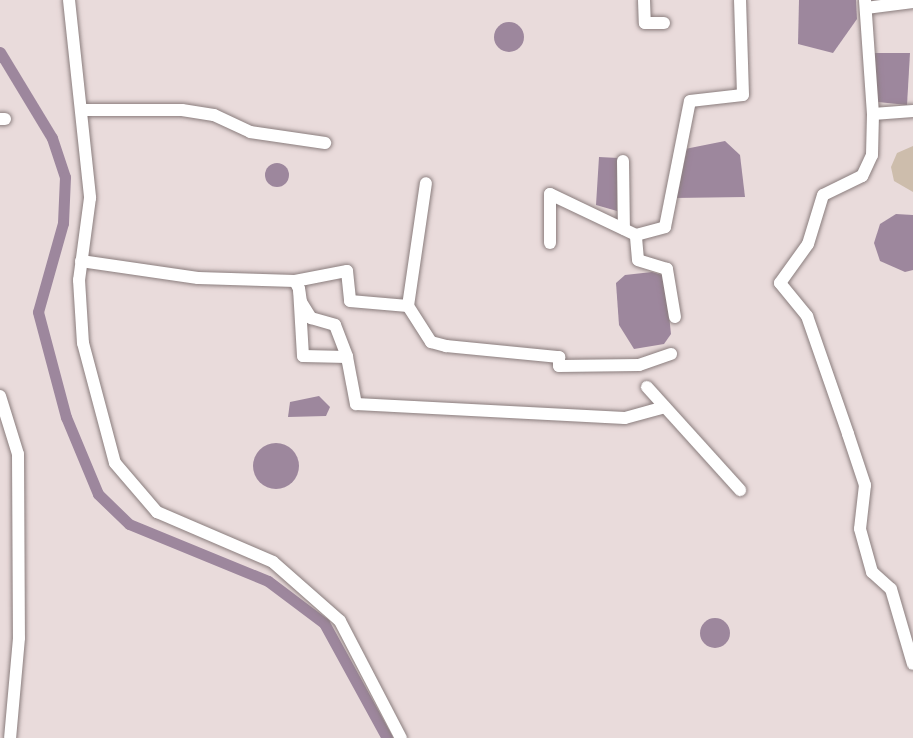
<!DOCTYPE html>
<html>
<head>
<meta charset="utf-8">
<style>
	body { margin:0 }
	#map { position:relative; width:913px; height:738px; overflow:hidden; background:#e9dbdb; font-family:"Roboto Serif",serif }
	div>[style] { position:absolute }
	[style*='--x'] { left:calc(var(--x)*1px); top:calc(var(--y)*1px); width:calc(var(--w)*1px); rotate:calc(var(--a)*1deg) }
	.green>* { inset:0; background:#cdbdac }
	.water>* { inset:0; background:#9d879d }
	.round { border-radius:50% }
	.canal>* { height:11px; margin:-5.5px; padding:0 5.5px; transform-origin:5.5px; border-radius:5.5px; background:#9d879d }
	.roads { filter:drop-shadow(0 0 2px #8a7d7d) drop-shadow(0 0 2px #8a7d7d) }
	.minor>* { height:12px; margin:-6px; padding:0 6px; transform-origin:6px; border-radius:6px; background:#fff }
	span { translate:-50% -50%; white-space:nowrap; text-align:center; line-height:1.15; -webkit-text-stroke:8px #e9dbdb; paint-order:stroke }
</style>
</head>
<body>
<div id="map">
	<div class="green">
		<i style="clip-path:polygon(913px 146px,913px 192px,894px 181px,891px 167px,897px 153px)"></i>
	</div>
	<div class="water">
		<i style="clip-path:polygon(799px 0,856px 0,857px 19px,833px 53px,798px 44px)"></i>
		<i class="round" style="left:494px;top:22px;width:30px;height:30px"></i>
		<i style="clip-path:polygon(873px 53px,910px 53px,907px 105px,878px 102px)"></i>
		<i style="clip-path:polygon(725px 141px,740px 155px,745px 197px,674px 198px,685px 149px)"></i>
		<i style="clip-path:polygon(599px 157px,618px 158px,617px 211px,596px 205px)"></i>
		<i class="round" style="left:265px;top:163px;width:24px;height:24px"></i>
		<i style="clip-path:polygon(896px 214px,913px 215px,913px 270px,905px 272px,880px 261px,874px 243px,880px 224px)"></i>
		<i style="clip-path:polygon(652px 272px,665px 276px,671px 334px,664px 344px,634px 349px,619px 325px,616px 283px,625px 275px)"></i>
		<i style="clip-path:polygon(319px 396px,330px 407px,326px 416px,288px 417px,290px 402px)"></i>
		<i class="round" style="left:253px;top:443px;width:46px;height:46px"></i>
		<i class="round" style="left:700px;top:618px;width:30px;height:30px"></i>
	</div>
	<div class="canal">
		<i style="--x:0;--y:52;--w:100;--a:58.8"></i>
		<i style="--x:52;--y:138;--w:41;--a:71.6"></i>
		<i style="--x:65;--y:177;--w:46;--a:92.5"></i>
		<i style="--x:63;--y:223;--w:92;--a:105.7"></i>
		<i style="--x:38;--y:312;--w:109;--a:75.1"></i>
		<i style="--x:66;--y:417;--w:83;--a:67.4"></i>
		<i style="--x:98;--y:494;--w:43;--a:44.1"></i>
		<i style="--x:129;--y:524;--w:150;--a:22.3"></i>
		<i style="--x:268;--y:581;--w:70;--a:36.9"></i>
		<i style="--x:324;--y:623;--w:131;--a:61.3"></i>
	</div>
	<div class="roads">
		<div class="minor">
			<i style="--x:69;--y:0;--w:199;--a:83.9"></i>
			<i style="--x:90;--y:198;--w:83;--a:97.6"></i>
			<i style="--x:79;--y:280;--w:63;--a:86.4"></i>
			<i style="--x:83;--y:343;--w:124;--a:75.1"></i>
			<i style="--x:115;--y:463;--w:65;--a:49.4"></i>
			<i style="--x:157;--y:512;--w:126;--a:23.3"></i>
			<i style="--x:273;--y:562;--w:89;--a:41.4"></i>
			<i style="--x:340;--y:621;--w:132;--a:62.5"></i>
			<i style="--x:644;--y:0;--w:23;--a:88"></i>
			<i style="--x:645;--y:23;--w:19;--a:0"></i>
			<i style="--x:865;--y:0;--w:114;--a:86"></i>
			<i style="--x:873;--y:114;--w:40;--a:-4.3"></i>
			<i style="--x:866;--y:8;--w:47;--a:-7.3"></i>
			<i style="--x:81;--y:110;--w:101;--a:0"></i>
			<i style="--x:182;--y:110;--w:32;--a:9"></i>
			<i style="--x:214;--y:115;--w:40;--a:25"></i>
			<i style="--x:250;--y:132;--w:76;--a:8.3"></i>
			<i style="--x:873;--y:114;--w:41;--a:91.4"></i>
			<i style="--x:872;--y:155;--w:23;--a:115"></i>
			<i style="--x:862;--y:176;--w:43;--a:154"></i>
			<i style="--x:823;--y:195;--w:51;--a:107"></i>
			<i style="--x:808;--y:244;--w:48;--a:125.7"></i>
			<i style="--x:780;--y:283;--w:43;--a:50.7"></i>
			<i style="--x:807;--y:316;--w:125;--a:70.8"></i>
			<i style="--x:848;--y:434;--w:54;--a:71.6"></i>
			<i style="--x:865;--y:485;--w:44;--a:96.5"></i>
			<i style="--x:860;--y:529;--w:45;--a:74.4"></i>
			<i style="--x:872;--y:572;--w:25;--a:42"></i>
			<i style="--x:891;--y:589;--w:78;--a:73.7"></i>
			<i style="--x:0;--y:119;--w:5;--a:0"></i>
			<i style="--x:623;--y:161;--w:68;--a:89.2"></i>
			<i style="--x:550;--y:243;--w:49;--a:-90"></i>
			<i style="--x:550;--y:194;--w:95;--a:25.5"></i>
			<i style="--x:81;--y:261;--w:118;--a:8.3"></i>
			<i style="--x:198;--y:278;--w:97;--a:1.8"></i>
			<i style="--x:295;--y:281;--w:53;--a:-10.9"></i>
			<i style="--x:347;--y:271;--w:30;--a:84"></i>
			<i style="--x:350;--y:301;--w:58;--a:4.9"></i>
			<i style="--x:408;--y:306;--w:124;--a:-81.7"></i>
			<i style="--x:295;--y:281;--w:9;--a:63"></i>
			<i style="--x:299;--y:289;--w:13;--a:81"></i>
			<i style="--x:301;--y:302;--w:19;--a:58"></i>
			<i style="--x:311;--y:318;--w:25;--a:16"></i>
			<i style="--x:335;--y:325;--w:34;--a:69"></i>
			<i style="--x:347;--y:357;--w:44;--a:-178.7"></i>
			<i style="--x:303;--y:356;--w:67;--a:-93.4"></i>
			<i style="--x:408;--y:306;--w:43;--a:57.4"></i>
			<i style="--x:431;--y:342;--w:16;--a:15"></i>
			<i style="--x:446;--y:346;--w:114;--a:5.6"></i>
			<i style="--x:559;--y:357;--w:9;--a:90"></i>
			<i style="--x:559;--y:366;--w:80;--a:-0.7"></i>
			<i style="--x:639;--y:365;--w:34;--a:-19"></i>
			<i style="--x:675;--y:317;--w:49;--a:-99.5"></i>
			<i style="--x:667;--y:269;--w:30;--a:-163"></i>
			<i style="--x:638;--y:260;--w:25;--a:-95"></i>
			<i style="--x:636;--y:235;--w:30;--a:-15"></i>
			<i style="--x:665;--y:227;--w:128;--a:-78.8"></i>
			<i style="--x:690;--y:101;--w:53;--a:-6.5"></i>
			<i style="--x:743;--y:95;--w:95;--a:-91.8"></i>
			<i style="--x:347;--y:357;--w:48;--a:79.2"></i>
			<i style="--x:356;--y:404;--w:269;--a:3"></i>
			<i style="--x:625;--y:418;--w:41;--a:-15.4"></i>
			<i style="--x:647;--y:387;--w:139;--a:47.9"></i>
			<i style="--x:0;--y:396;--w:61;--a:72.8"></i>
			<i style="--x:18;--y:454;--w:184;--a:89.7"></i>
			<i style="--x:19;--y:638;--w:100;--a:95.1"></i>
		</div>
	</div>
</div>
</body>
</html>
